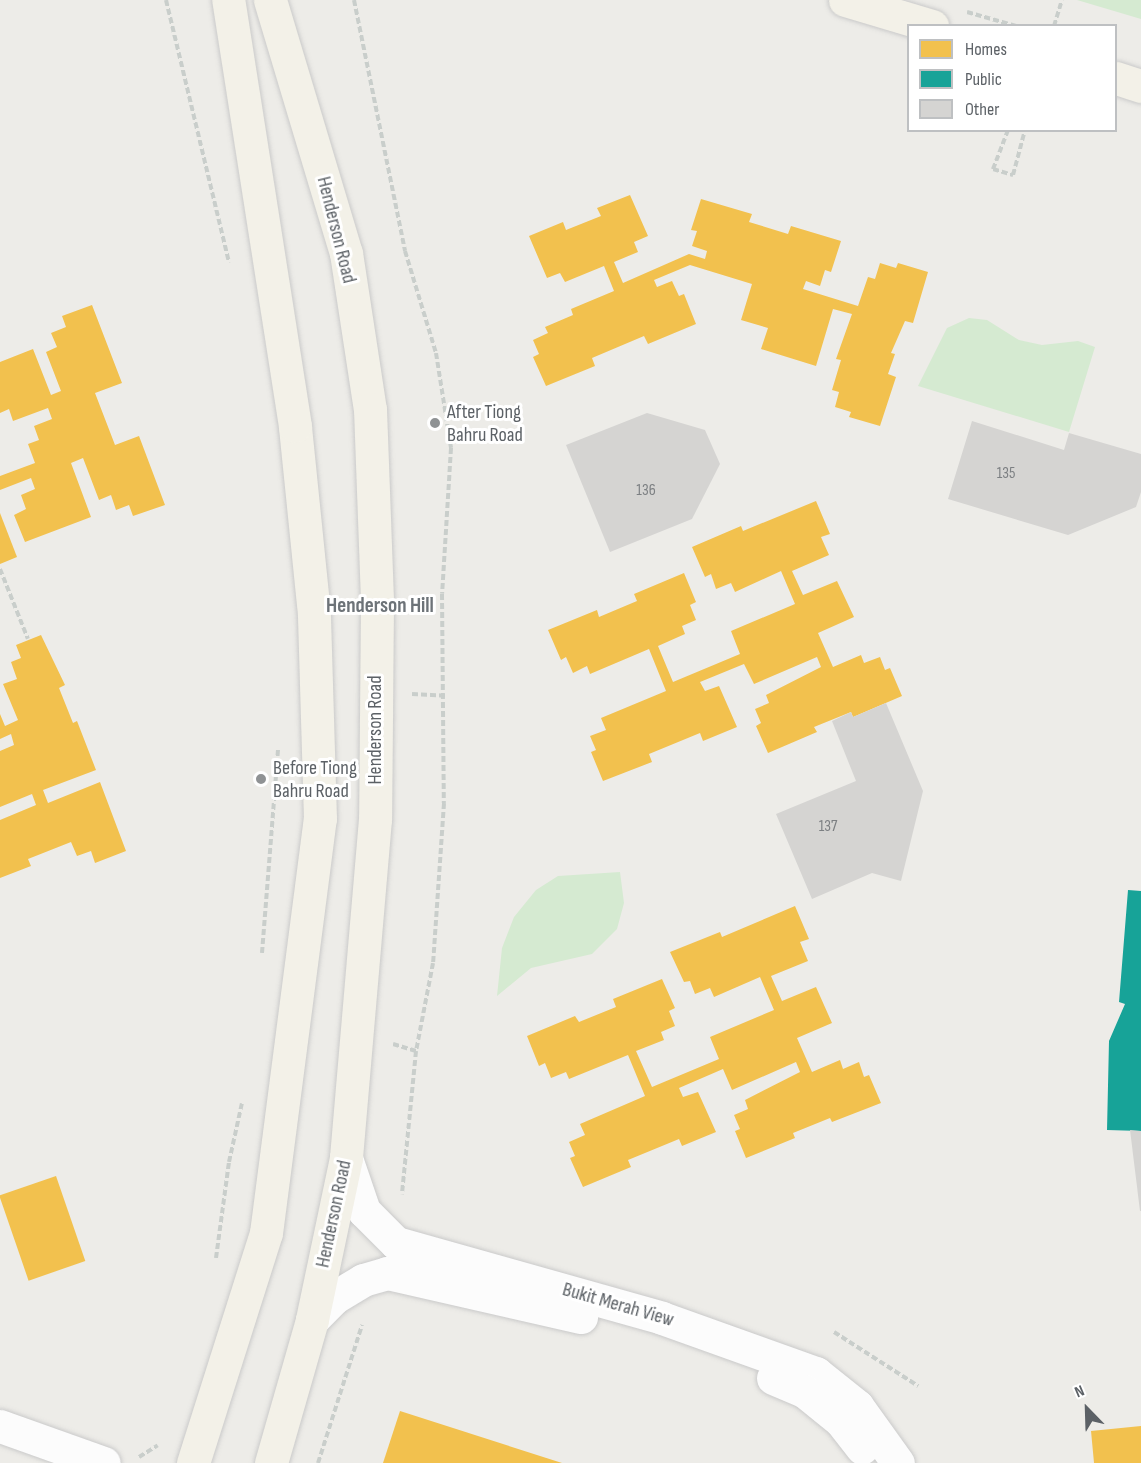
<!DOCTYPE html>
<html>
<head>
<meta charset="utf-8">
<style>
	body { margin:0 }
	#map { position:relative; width:1141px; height:1463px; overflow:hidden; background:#edece8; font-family:"Sofia Sans Condensed",sans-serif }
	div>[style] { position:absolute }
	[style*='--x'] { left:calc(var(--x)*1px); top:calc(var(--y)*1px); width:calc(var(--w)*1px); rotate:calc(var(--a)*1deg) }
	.green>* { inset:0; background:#d5ead1 }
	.homes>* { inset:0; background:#f2c14e; transform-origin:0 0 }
	.public>* { inset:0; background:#17a398 }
	.building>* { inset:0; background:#d5d4d2 }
	.path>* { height:4px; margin-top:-2px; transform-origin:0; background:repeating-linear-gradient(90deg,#c9cecb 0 6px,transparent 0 9px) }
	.roads { filter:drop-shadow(0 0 2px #cacaca) drop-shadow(0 0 2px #cacaca) }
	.minor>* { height:33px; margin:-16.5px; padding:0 16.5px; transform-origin:16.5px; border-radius:16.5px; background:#fcfcfc }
	.major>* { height:33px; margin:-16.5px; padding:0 16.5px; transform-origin:16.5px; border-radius:16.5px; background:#f3f1e8 }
	.dots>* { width:16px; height:16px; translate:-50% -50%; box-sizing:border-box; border:3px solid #fff; border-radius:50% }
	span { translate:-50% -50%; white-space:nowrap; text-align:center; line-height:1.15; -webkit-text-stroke:6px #fff; paint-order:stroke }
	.number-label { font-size:16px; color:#7c7f82 }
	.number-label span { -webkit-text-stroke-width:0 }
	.street-label { font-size:20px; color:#5c6166 }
	.poi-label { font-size:20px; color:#5c6166 }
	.left { translate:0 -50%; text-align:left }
	.neighbourhood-label { font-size:21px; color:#6d7378; font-weight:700 }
	.legend { position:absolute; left:907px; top:24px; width:210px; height:108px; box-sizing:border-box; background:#fff; border:2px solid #bec0c2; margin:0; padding:8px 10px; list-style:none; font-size:18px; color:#5c6166 }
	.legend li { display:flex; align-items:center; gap:12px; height:30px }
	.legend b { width:30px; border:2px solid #bec0c2 }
	.north { position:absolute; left:1057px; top:1379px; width:60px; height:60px; -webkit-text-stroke:4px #fff; paint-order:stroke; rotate:337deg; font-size:16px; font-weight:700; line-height:24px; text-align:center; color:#5c6166 }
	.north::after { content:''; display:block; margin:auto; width:21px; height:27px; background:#5c6166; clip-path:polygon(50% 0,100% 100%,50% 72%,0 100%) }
</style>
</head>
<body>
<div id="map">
	<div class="green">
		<i style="clip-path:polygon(1077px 0,1141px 0,1141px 19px)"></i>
		<i style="clip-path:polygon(969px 318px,987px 320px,1019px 340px,1042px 345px,1078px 341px,1095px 347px,1069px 432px,918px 386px,947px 328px)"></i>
		<i style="clip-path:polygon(620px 872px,624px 903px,617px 929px,592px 954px,531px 968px,497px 996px,502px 948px,514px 917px,536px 890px,558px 876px)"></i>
	</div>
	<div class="homes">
		<i style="clip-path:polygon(630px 195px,648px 236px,634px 242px,638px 252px,614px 262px,623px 283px,689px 254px,705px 259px,707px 251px,692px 246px,697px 231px,691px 230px,701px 199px,752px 214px,749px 222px,788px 234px,791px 226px,841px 241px,831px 272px,825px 270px,820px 286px,806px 281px,803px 289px,858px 306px,868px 277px,875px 279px,880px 263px,896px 268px,898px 263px,928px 272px,913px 323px,905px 321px,891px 353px,895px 354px,888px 374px,896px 377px,880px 426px,849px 417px,851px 412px,835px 407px,839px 392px,832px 390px,841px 360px,836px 359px,852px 314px,833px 309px,816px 366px,761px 349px,768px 328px,741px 320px,752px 284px,690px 265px,654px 280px,657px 287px,672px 281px,679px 296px,684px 294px,696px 324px,648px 344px,644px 336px,592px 358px,595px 366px,546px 386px,533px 357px,539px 354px,533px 340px,548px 333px,545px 327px,573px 315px,571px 309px,614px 291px,604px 266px,565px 282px,560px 273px,547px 278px,529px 236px,563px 222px,566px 230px,601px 216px,597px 208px)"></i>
		<i style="clip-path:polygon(92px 305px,122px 383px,95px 393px,115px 445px,139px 436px,165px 505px,133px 516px,129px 505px,116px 510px,111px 495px,99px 500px,83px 458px,71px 463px,91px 517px,25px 542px,14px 515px,26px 509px,21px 495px,35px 489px,31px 478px,0 490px,0 476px,35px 463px,28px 444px,39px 440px,34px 426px,52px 419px,48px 408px,13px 421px,9px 409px,0 413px,0 362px,33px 349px,51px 395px,61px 391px,46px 352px,57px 347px,51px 333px,66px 327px,62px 316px)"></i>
		<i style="clip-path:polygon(816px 501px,830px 534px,821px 537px,829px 555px,792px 571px,803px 595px,837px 581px,854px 617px,818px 633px,833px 667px,861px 655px,864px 663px,880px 657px,885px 670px,890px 668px,902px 696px,853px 717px,851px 712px,814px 727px,817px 732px,768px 753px,756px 726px,761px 723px,755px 709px,769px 703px,766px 695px,821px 667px,817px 657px,754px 684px,744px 664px,700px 682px,705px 691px,719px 686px,737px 727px,703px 741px,700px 733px,649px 754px,652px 762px,603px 781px,591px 752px,596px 750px,590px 736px,606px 730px,601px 718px,666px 691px,649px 649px,590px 674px,587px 666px,573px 673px,566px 657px,561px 660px,548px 630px,597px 610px,599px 617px,637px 601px,634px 594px,684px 573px,696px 602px,690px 605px,696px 620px,682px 626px,685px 634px,658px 646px,673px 682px,740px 654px,731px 631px,795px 604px,781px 571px,735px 592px,731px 583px,716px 589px,711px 574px,705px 577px,692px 547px,741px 526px,743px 531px)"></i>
		<i style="clip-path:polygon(0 513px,17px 557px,0 564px)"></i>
		<i style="clip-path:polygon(41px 635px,65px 685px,59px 688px,73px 723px,77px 721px,96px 770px,43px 790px,48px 803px,100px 782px,126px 851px,95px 863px,91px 851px,77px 856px,71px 842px,28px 859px,31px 866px,0 878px,0 820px,36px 805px,32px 794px,0 807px,0 751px,14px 745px,11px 734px,0 739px,0 714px,5px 726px,18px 720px,3px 684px,17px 679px,11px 662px,21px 658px,16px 645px)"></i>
		<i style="clip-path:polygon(795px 906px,809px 939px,800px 942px,808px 961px,771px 976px,782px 1001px,816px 987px,832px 1023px,797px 1038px,801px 1047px,812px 1072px,840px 1060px,843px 1069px,859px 1062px,864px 1077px,869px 1075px,881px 1103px,832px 1122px,830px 1118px,793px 1133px,795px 1138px,746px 1158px,735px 1131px,740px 1129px,734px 1115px,748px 1109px,745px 1100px,800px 1072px,796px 1062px,732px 1090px,723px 1069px,679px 1088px,683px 1097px,698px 1092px,716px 1132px,682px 1146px,679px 1139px,628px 1160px,631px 1167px,583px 1187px,570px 1158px,575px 1156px,569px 1142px,585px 1135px,580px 1124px,645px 1096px,628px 1055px,569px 1079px,566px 1072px,551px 1078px,545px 1063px,539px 1066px,527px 1036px,575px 1016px,579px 1022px,616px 1007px,613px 999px,662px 979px,675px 1008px,669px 1011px,675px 1026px,661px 1032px,664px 1040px,636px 1051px,652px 1087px,719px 1059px,710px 1037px,774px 1010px,760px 977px,714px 997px,710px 988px,695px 994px,690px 981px,684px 982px,670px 952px,720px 932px,722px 937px)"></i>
		<i style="left:56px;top:1176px;width:90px;height:60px;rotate:71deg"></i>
		<i style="clip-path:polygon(400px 1411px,562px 1463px,383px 1463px)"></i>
		<i style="clip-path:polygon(1141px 1426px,1141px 1463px,1094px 1463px,1091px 1431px)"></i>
	</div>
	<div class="public">
		<i style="clip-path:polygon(1128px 890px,1141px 891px,1141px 1131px,1107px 1130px,1109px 1041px,1125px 1004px,1119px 1002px)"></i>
	</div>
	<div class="building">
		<i style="clip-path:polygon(647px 413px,705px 430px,720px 464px,692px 519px,610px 552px,566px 445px)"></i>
		<i style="clip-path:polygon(972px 421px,1064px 450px,1069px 433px,1141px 454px,1141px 492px,1136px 507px,1068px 535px,948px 499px)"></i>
		<i style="clip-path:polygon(886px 703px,923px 791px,901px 881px,872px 873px,812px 899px,776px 814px,856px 781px,832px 721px,851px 712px,853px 717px)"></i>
		<i style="clip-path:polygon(1130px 1130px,1141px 1131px,1141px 1211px,1140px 1211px)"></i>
	</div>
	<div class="path">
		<i style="--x:166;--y:0;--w:270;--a:76.5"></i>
		<i style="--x:354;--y:0;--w:256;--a:78.5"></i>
		<i style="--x:405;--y:251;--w:107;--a:73.1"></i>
		<i style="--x:436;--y:353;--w:96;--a:81"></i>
		<i style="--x:451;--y:448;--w:146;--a:93.5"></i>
		<i style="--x:442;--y:594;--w:209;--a:89.5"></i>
		<i style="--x:444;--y:803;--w:160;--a:93.9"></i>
		<i style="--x:433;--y:963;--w:90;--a:100.9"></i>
		<i style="--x:416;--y:1051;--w:144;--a:95.6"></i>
		<i style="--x:967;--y:12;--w:51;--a:15.9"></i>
		<i style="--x:1054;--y:26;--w:27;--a:-73"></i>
		<i style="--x:1008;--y:130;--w:42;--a:111"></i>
		<i style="--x:993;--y:169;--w:21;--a:17"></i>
		<i style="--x:1013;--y:175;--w:47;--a:-75.1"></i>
		<i style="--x:0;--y:569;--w:75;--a:68.2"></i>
		<i style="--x:412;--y:694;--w:34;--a:3"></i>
		<i style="--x:262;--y:953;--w:206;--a:-85.5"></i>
		<i style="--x:393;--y:1044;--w:24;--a:17"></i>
		<i style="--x:216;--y:1258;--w:97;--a:-82.3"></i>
		<i style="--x:229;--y:1162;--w:60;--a:-77.6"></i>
		<i style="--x:834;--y:1332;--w:100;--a:32.7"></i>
		<i style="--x:139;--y:1457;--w:22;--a:-32"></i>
		<i style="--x:318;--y:1463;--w:145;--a:-72.3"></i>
	</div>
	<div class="roads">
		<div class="minor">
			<i style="--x:346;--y:1158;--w:56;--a:71.2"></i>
			<i style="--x:364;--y:1211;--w:45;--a:45"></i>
			<i style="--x:396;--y:1243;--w:276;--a:15.7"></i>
			<i style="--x:662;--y:1318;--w:164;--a:19.7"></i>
			<i style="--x:816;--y:1373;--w:53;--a:38.8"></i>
			<i style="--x:857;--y:1406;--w:70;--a:54.3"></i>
			<i style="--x:312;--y:1320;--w:33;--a:-45"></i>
			<i style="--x:335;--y:1297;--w:33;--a:-31"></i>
			<i style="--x:363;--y:1280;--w:25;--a:-16"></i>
			<i style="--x:387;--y:1273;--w:199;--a:12.8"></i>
			<i style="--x:773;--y:1378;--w:34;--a:23"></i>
			<i style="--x:804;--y:1391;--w:48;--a:39"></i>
			<i style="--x:841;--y:1421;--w:34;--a:52"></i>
			<i style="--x:0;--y:1426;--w:110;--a:19.6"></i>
		</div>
		<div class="major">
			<i style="--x:270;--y:0;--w:264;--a:73.3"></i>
			<i style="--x:346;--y:253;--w:158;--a:81.3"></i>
			<i style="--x:370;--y:409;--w:195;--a:87.9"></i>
			<i style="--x:377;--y:604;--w:215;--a:90.5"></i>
			<i style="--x:375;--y:819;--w:340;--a:94.9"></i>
			<i style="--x:346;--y:1158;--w:166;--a:101.9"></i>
			<i style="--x:312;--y:1320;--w:149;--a:106"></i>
			<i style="--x:845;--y:0;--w:91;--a:16.6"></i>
			<i style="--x:1116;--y:78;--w:26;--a:18"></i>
			<i style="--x:193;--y:1463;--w:241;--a:-72.4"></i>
			<i style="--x:266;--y:1233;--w:418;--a:-82.6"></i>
			<i style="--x:320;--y:819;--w:205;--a:-91.7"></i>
			<i style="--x:314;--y:614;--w:189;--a:-95.8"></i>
			<i style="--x:295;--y:426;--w:431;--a:-98.9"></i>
		</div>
	</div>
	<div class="dots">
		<i style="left:435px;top:423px;background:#8f9294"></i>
		<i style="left:261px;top:779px;background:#8f9294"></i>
	</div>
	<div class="number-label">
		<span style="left:1006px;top:474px">135</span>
		<span style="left:646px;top:491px">136</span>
		<span style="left:828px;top:827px">137</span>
	</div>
	<div class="street-label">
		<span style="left:336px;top:230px;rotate:76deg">Henderson Road</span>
		<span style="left:375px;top:730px;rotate:-90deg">Henderson Road</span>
		<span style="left:334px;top:1214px;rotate:-78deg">Henderson Road</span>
		<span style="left:618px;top:1305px;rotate:16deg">Bukit Merah View</span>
	</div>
	<div class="poi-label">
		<span class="left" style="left:447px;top:424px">After Tiong<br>Bahru Road</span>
		<span class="left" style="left:273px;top:780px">Before Tiong<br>Bahru Road</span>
	</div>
	<div class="neighbourhood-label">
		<span style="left:380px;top:606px">Henderson Hill</span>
	</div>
	<ul class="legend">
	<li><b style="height:16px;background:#f2c14e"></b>Homes</li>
	<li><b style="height:16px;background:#17a398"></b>Public</li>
	<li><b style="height:16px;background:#d5d4d2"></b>Other</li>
	</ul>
	<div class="north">N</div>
</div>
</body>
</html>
